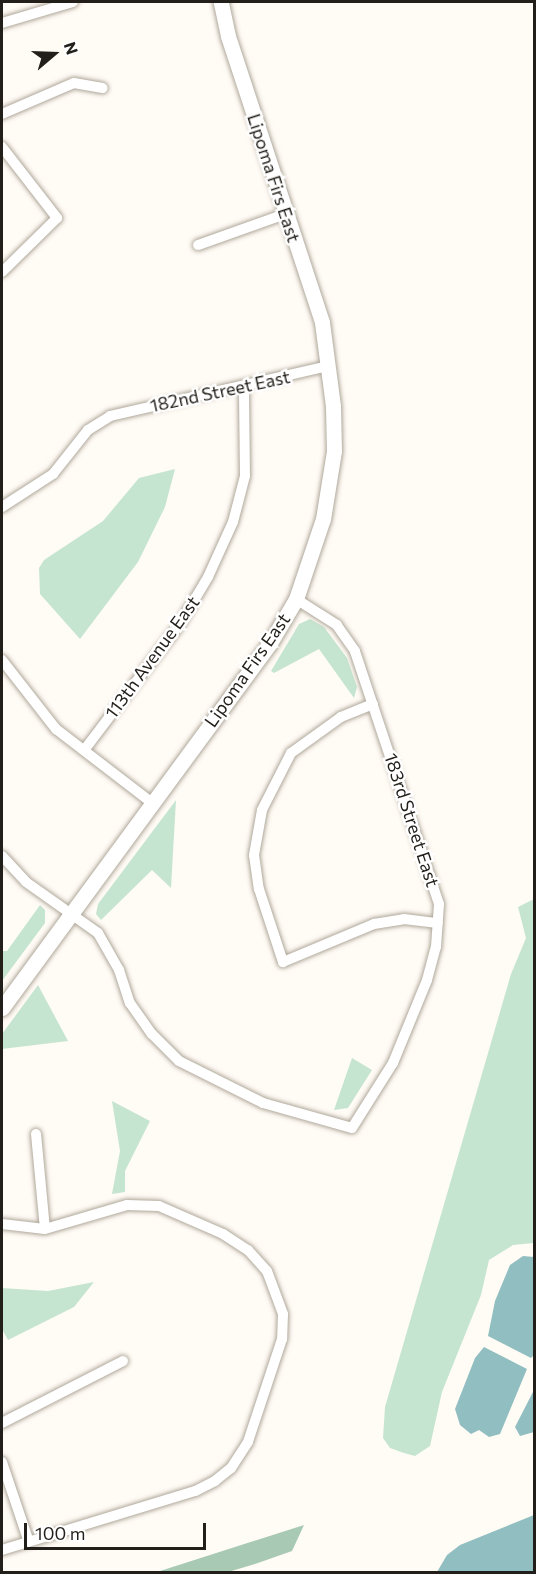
<!DOCTYPE html>
<html>
<head>
<meta charset="utf-8">
<style>
	body { margin:0 }
	#map { position:relative; width:536px; height:1574px; overflow:hidden; background:#fffbf5; font-family:Commissioner,sans-serif }
	div>[style] { position:absolute }
	[style*='--x'] { left:calc(var(--x)*1px); top:calc(var(--y)*1px); width:calc(var(--w)*1px); rotate:calc(var(--a)*1deg) }
	.green>* { inset:0; background:#c6e5d0 }
	.forest>* { inset:0; background:#a8c9b3 }
	.water>* { inset:0; background:#91bec0 }
	.roads { filter:drop-shadow(0 0 2px #b0a89b) drop-shadow(0 0 2px #b0a89b) }
	.street>* { height:10px; margin:-5px; padding:0 5px; transform-origin:5px; border-radius:5px; background:#fff }
	.secondary>* { height:15px; margin:-7.5px; padding:0 7.5px; transform-origin:7.5px; border-radius:7.5px; background:#fff }
	span { translate:-50% -50%; white-space:nowrap; text-align:center; line-height:1.15; -webkit-text-stroke:5px #fff; paint-order:stroke }
	.street-label { font-size:18px; color:#221f1a }
	.frame { position:absolute; inset:0; border:3px solid #221f1a; pointer-events:none }
	.north { position:absolute; left:24px; top:24px; width:60px; height:60px; -webkit-text-stroke:4px #fff; paint-order:stroke; rotate:71deg; font-size:16px; font-weight:700; line-height:24px; text-align:center; color:#221f1a }
	.north::after { content:''; display:block; margin:auto; width:21px; height:27px; background:#221f1a; clip-path:polygon(50% 0,100% 100%,50% 72%,0 100%) }
	.scale { position:absolute; left:24px; top:1523px; width:182px; height:27px; box-sizing:border-box; border:3px solid #221f1a; border-top:0; padding-left:8px; font-size:18px; line-height:21px; white-space:nowrap; color:#221f1a; -webkit-text-stroke:4px #fff; paint-order:stroke }
</style>
</head>
<body>
<div id="map">
	<div class="green">
		<i style="clip-path:polygon(175px 469px,165px 507px,138px 562px,80px 639px,40px 594px,39px 568px,44px 560px,103px 521px,139px 478px)"></i>
		<i style="clip-path:polygon(310px 619px,324px 627px,347px 658px,357px 687px,354px 698px,319px 649px,274px 673px,271px 671px,299px 624px)"></i>
		<i style="clip-path:polygon(176px 800px,171px 888px,152px 870px,101px 920px,96px 914px,98px 904px)"></i>
		<i style="clip-path:polygon(534px 899px,534px 1243px,513px 1245px,489px 1260px,481px 1295px,442px 1392px,430px 1446px,415px 1456px,404px 1453px,390px 1448px,383px 1438px,385px 1407px,511px 974px,526px 938px,518px 907px)"></i>
		<i style="clip-path:polygon(40px 905px,45px 910px,45px 923px,2px 981px,2px 951px,7px 951px)"></i>
		<i style="clip-path:polygon(38px 985px,68px 1041px,2px 1049px,2px 1034px)"></i>
		<i style="clip-path:polygon(352px 1058px,372px 1070px,348px 1108px,334px 1110px)"></i>
		<i style="clip-path:polygon(112px 1101px,150px 1121px,125px 1171px,125px 1192px,112px 1194px,120px 1151px)"></i>
		<i style="clip-path:polygon(94px 1282px,74px 1307px,8px 1340px,2px 1329px,2px 1288px,48px 1291px)"></i>
	</div>
	<div class="forest">
		<i style="clip-path:polygon(304px 1525px,292px 1551px,255px 1564px,228px 1572px,157px 1572px)"></i>
	</div>
	<div class="water">
		<i style="clip-path:polygon(523px 1256px,534px 1257px,534px 1355px,531px 1358px,488px 1336px,495px 1301px,510px 1265px)"></i>
		<i style="clip-path:polygon(484px 1347px,527px 1369px,500px 1434px,489px 1437px,479px 1430px,471px 1434px,460px 1425px,455px 1409px,475px 1358px)"></i>
		<i style="clip-path:polygon(534px 1390px,534px 1432px,520px 1436px,515px 1427px)"></i>
		<i style="clip-path:polygon(534px 1515px,534px 1572px,437px 1572px,447px 1555px,460px 1545px)"></i>
	</div>
	<div class="roads">
		<div class="street">
			<i style="--x:2;--y:23;--w:74;--a:-16.5"></i>
			<i style="--x:2;--y:114;--w:78;--a:-23.3"></i>
			<i style="--x:74;--y:83;--w:29;--a:10"></i>
			<i style="--x:2;--y:147;--w:90;--a:52.2"></i>
			<i style="--x:57;--y:218;--w:77;--a:135.5"></i>
			<i style="--x:198;--y:245;--w:92;--a:-19.6"></i>
			<i style="--x:2;--y:507;--w:61;--a:-32.9"></i>
			<i style="--x:53;--y:474;--w:56;--a:-51.5"></i>
			<i style="--x:88;--y:430;--w:26;--a:-32"></i>
			<i style="--x:110;--y:416;--w:225;--a:-12.9"></i>
			<i style="--x:2;--y:660;--w:88;--a:52"></i>
			<i style="--x:56;--y:729;--w:121;--a:37.6"></i>
			<i style="--x:373;--y:704;--w:35;--a:158"></i>
			<i style="--x:341;--y:717;--w:62;--a:144.2"></i>
			<i style="--x:291;--y:753;--w:64;--a:117"></i>
			<i style="--x:262;--y:810;--w:46;--a:100.1"></i>
			<i style="--x:254;--y:855;--w:34;--a:82"></i>
			<i style="--x:259;--y:889;--w:77;--a:71.8"></i>
			<i style="--x:283;--y:962;--w:99;--a:-22.7"></i>
			<i style="--x:374;--y:924;--w:30;--a:-9"></i>
			<i style="--x:404;--y:919;--w:34;--a:7"></i>
			<i style="--x:85;--y:749;--w:157;--a:-52.8"></i>
			<i style="--x:180;--y:624;--w:55;--a:-59.2"></i>
			<i style="--x:208;--y:577;--w:60;--a:-65.6"></i>
			<i style="--x:233;--y:522;--w:48;--a:-75.4"></i>
			<i style="--x:245;--y:476;--w:88;--a:-90.7"></i>
			<i style="--x:2;--y:856;--w:35;--a:47"></i>
			<i style="--x:26;--y:882;--w:88;--a:35.3"></i>
			<i style="--x:98;--y:933;--w:43;--a:60.4"></i>
			<i style="--x:119;--y:970;--w:35;--a:72"></i>
			<i style="--x:130;--y:1003;--w:38;--a:55"></i>
			<i style="--x:152;--y:1034;--w:38;--a:45"></i>
			<i style="--x:179;--y:1061;--w:94;--a:26.6"></i>
			<i style="--x:263;--y:1103;--w:92;--a:15.7"></i>
			<i style="--x:352;--y:1128;--w:77;--a:-57.8"></i>
			<i style="--x:393;--y:1063;--w:90;--a:-67.7"></i>
			<i style="--x:427;--y:980;--w:34;--a:-75"></i>
			<i style="--x:436;--y:947;--w:43;--a:-86"></i>
			<i style="--x:439;--y:904;--w:267;--a:-108.4"></i>
			<i style="--x:355;--y:651;--w:32;--a:-125"></i>
			<i style="--x:337;--y:625;--w:49;--a:-147.6"></i>
			<i style="--x:36;--y:1134;--w:95;--a:84.6"></i>
			<i style="--x:2;--y:1224;--w:43;--a:6.6"></i>
			<i style="--x:45;--y:1229;--w:85;--a:-16.3"></i>
			<i style="--x:127;--y:1205;--w:32;--a:2"></i>
			<i style="--x:159;--y:1206;--w:70;--a:23.6"></i>
			<i style="--x:223;--y:1234;--w:30;--a:33"></i>
			<i style="--x:248;--y:1250;--w:28;--a:48"></i>
			<i style="--x:267;--y:1271;--w:46;--a:69.6"></i>
			<i style="--x:283;--y:1314;--w:25;--a:92"></i>
			<i style="--x:282;--y:1339;--w:108;--a:108.3"></i>
			<i style="--x:248;--y:1442;--w:31;--a:123"></i>
			<i style="--x:231;--y:1468;--w:21;--a:141"></i>
			<i style="--x:215;--y:1481;--w:22;--a:153"></i>
			<i style="--x:195;--y:1491;--w:202;--a:163"></i>
			<i style="--x:2;--y:1423;--w:136;--a:-27.1"></i>
			<i style="--x:2;--y:1462;--w:84;--a:71.4"></i>
		</div>
		<div class="secondary">
			<i style="--x:2;--y:1008;--w:453;--a:-53.7"></i>
			<i style="--x:270;--y:643;--w:51;--a:-59.4"></i>
			<i style="--x:296;--y:599;--w:84;--a:-71.4"></i>
			<i style="--x:323;--y:519;--w:69;--a:-80.8"></i>
			<i style="--x:334;--y:451;--w:45;--a:-91.3"></i>
			<i style="--x:333;--y:406;--w:85;--a:-97.5"></i>
			<i style="--x:322;--y:322;--w:301;--a:-108.2"></i>
			<i style="--x:228;--y:36;--w:35;--a:-102"></i>
		</div>
	</div>
	<div class="street-label">
		<span style="left:274px;top:178px;rotate:72deg">Lipoma Firs East</span>
		<span style="left:220px;top:391px;rotate:-12deg">182nd Street East</span>
		<span style="left:152px;top:657px;rotate:-54deg">113th Avenue East</span>
		<span style="left:247px;top:670px;rotate:-55deg">Lipoma Firs East</span>
		<span style="left:412px;top:820px;rotate:72deg">183rd Street East</span>
	</div>
	<div class="frame"></div>
	<div class="north">N</div>
	<div class="scale">100 m</div>
</div>
</body>
</html>
